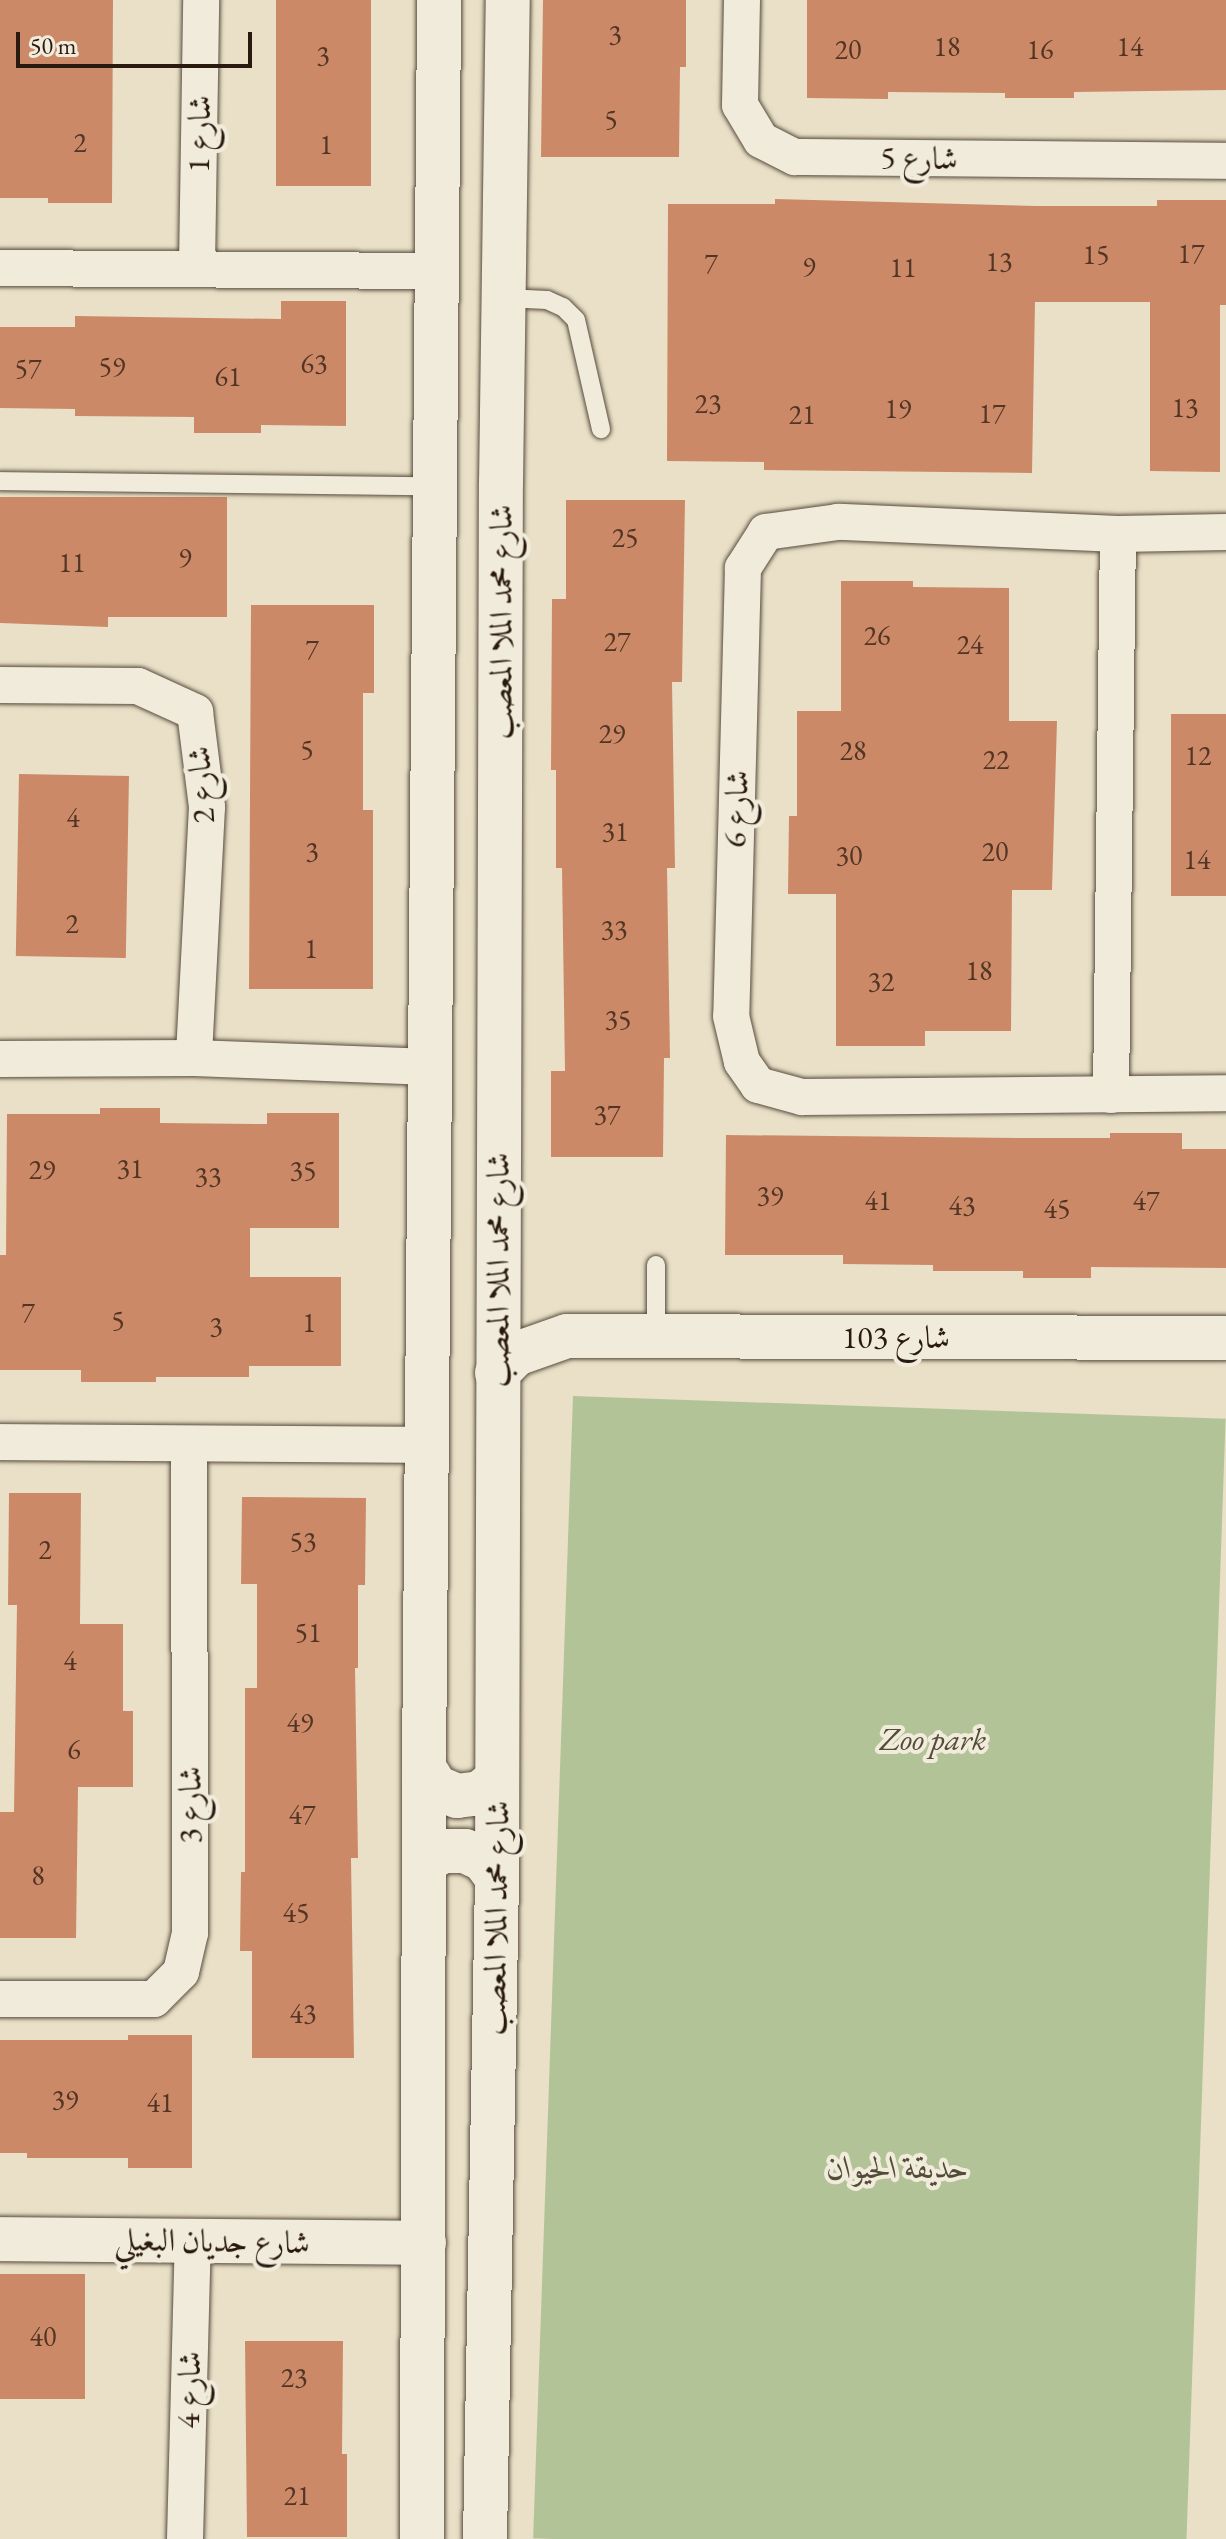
<!DOCTYPE html>
<html>
<head>
<meta charset="utf-8">
<style>
	body { margin:0 }
	#map { position:relative; width:1226px; height:2539px; overflow:hidden; background:#e9e0c7; font-family:"EB Garamond",Amiri,serif }
	div>[style] { position:absolute }
	[style*='--x'] { left:calc(var(--x)*1px); top:calc(var(--y)*1px); width:calc(var(--w)*1px); rotate:calc(var(--a)*1deg) }
	.green>* { inset:0; background:#b3c398; transform-origin:0 0 }
	.building>* { inset:0; background:#cb8967; transform-origin:0 0 }
	.roads { filter:drop-shadow(0 0 2px #594b3d) drop-shadow(0 0 2px #594b3d) }
	.service>* { height:18px; margin:-9px; padding:0 9px; transform-origin:9px; border-radius:9px; background:#f1ebdb }
	.minor>* { height:36px; margin:-18px; padding:0 18px; transform-origin:18px; border-radius:18px; background:#f1ebdb }
	.tertiary>* { height:44px; margin:-22px; padding:0 22px; transform-origin:22px; border-radius:22px; background:#f1ebdb }
	span { translate:-50% -50%; white-space:nowrap; text-align:center; line-height:1.15; -webkit-text-stroke:8px #f1ebdb; paint-order:stroke }
	.number-label { font-size:28px; color:#523525 }
	.number-label span { -webkit-text-stroke-width:0 }
	.street-label { font-size:32px; color:#29190f }
	.park-label { font-size:32px; color:#524c38; font-style:italic }
	.scale { position:absolute; left:16px; top:32px; width:236px; height:36px; box-sizing:border-box; border:4px solid #29190f; border-top:0; padding-left:10px; font-size:24px; line-height:28px; white-space:nowrap; color:#29190f; -webkit-text-stroke:6px #f1ebdb; paint-order:stroke }
</style>
</head>
<body>
<div id="map">
	<div class="green">
		<i style="left:573px;top:1396px;width:653px;height:1143px;rotate:2deg"></i>
	</div>
	<div class="building">
		<i style="clip-path:polygon(0 0,113px 0,112px 203px,48px 203px,48px 198px,0 198px)"></i>
		<i style="left:276px;top:0;width:95px;height:186px"></i>
		<i style="clip-path:polygon(543px 0,686px 0,686px 67px,680px 67px,679px 157px,541px 157px)"></i>
		<i style="clip-path:polygon(807px 0,1226px 0,1226px 90px,1074px 92px,1074px 98px,1005px 98px,1005px 93px,888px 92px,888px 99px,807px 98px)"></i>
		<i style="clip-path:polygon(775px 199px,1036px 206px,1157px 206px,1157px 200px,1226px 200px,1226px 305px,1220px 305px,1220px 472px,1150px 471px,1150px 302px,1035px 302px,1032px 473px,764px 470px,764px 462px,667px 461px,668px 204px,775px 204px)"></i>
		<i style="clip-path:polygon(281px 301px,346px 301px,346px 426px,261px 425px,261px 433px,194px 433px,194px 417px,75px 416px,75px 409px,0 408px,0 327px,75px 327px,75px 316px,281px 319px)"></i>
		<i style="clip-path:polygon(0 497px,227px 497px,227px 617px,108px 617px,108px 627px,0 623px)"></i>
		<i style="clip-path:polygon(566px 500px,685px 500px,682px 682px,672px 682px,675px 868px,667px 868px,670px 1058px,664px 1058px,663px 1157px,551px 1157px,551px 1071px,565px 1071px,562px 868px,556px 868px,556px 770px,551px 770px,552px 599px,566px 599px)"></i>
		<i style="clip-path:polygon(841px 581px,913px 581px,913px 587px,1009px 588px,1009px 721px,1057px 721px,1052px 890px,1012px 890px,1011px 1031px,925px 1031px,925px 1046px,836px 1046px,836px 894px,788px 894px,789px 816px,797px 816px,797px 711px,841px 711px)"></i>
		<i style="clip-path:polygon(251px 605px,374px 605px,374px 693px,363px 693px,363px 810px,373px 810px,373px 989px,249px 989px)"></i>
		<i style="left:1171px;top:714px;width:55px;height:182px"></i>
		<i style="left:19px;top:774px;width:110px;height:182px;rotate:1deg"></i>
		<i style="clip-path:polygon(100px 1108px,160px 1108px,160px 1123px,267px 1124px,267px 1113px,339px 1113px,339px 1228px,250px 1228px,250px 1277px,341px 1277px,341px 1366px,249px 1366px,249px 1377px,156px 1377px,156px 1382px,81px 1382px,81px 1370px,0 1370px,0 1255px,6px 1255px,7px 1114px,100px 1114px)"></i>
		<i style="clip-path:polygon(1110px 1133px,1182px 1133px,1182px 1149px,1226px 1149px,1226px 1268px,1091px 1267px,1091px 1278px,1023px 1278px,1023px 1271px,933px 1271px,933px 1265px,843px 1264px,843px 1255px,725px 1255px,726px 1135px,1024px 1138px,1110px 1138px)"></i>
		<i style="clip-path:polygon(9px 1493px,81px 1493px,80px 1624px,123px 1624px,123px 1711px,133px 1711px,133px 1787px,78px 1787px,76px 1938px,0 1938px,0 1812px,14px 1812px,17px 1605px,8px 1605px)"></i>
		<i style="clip-path:polygon(242px 1497px,366px 1498px,365px 1585px,358px 1585px,358px 1668px,355px 1668px,358px 1858px,351px 1858px,354px 2058px,252px 2058px,252px 1951px,240px 1951px,241px 1872px,245px 1872px,245px 1688px,257px 1688px,257px 1584px,241px 1584px)"></i>
		<i style="clip-path:polygon(128px 2035px,192px 2035px,192px 2168px,128px 2168px,128px 2158px,27px 2158px,27px 2153px,0 2153px,0 2040px,128px 2040px)"></i>
		<i style="left:0;top:2274px;width:85px;height:125px"></i>
		<i style="clip-path:polygon(245px 2341px,343px 2341px,342px 2454px,347px 2454px,347px 2537px,247px 2537px)"></i>
	</div>
	<div class="roads">
		<div class="service">
			<i style="--x:505;--y:298;--w:42;--a:2.7"></i>
			<i style="--x:547;--y:300;--w:17;--a:24"></i>
			<i style="--x:563;--y:307;--w:18;--a:45"></i>
			<i style="--x:576;--y:320;--w:112;--a:77.1"></i>
			<i style="--x:0;--y:481;--w:435;--a:0.7"></i>
			<i style="--x:656;--y:1337;--w:72;--a:-90"></i>
		</div>
		<div class="minor">
			<i style="--x:742;--y:0;--w:105;--a:91.1"></i>
			<i style="--x:740;--y:105;--w:41;--a:59"></i>
			<i style="--x:761;--y:140;--w:38;--a:27"></i>
			<i style="--x:795;--y:157;--w:431;--a:0.5"></i>
			<i style="--x:197;--y:267;--w:267;--a:-89.1"></i>
			<i style="--x:0;--y:268;--w:435;--a:0.4"></i>
			<i style="--x:1226;--y:532;--w:108;--a:178.9"></i>
			<i style="--x:1118;--y:534;--w:280;--a:-177.5"></i>
			<i style="--x:838;--y:522;--w:73;--a:172.1"></i>
			<i style="--x:766;--y:532;--w:43;--a:122.6"></i>
			<i style="--x:743;--y:568;--w:448;--a:91.5"></i>
			<i style="--x:731;--y:1016;--w:47;--a:76.6"></i>
			<i style="--x:742;--y:1062;--w:28;--a:55"></i>
			<i style="--x:758;--y:1085;--w:46;--a:15.3"></i>
			<i style="--x:802;--y:1097;--w:424;--a:-0.5"></i>
			<i style="--x:0;--y:685;--w:138;--a:0.4"></i>
			<i style="--x:138;--y:686;--w:63;--a:24.5"></i>
			<i style="--x:195;--y:712;--w:96;--a:82.8"></i>
			<i style="--x:207;--y:807;--w:251;--a:93"></i>
			<i style="--x:0;--y:1059;--w:194;--a:-0.3"></i>
			<i style="--x:194;--y:1058;--w:237;--a:2.2"></i>
			<i style="--x:1111;--y:1095;--w:561;--a:-89.29"></i>
			<i style="--x:0;--y:1442;--w:426;--a:0.4"></i>
			<i style="--x:0;--y:1999;--w:154;--a:0"></i>
			<i style="--x:154;--y:1999;--w:38;--a:-45"></i>
			<i style="--x:181;--y:1972;--w:40;--a:-77"></i>
			<i style="--x:190;--y:1933;--w:489;--a:-90.1"></i>
			<i style="--x:185;--y:2539;--w:298;--a:-88.5"></i>
		</div>
		<div class="tertiary">
			<i style="--x:497;--y:1373;--w:27;--a:-45"></i>
			<i style="--x:516;--y:1354;--w:54;--a:-19.4"></i>
			<i style="--x:567;--y:1336;--w:659;--a:0.17"></i>
			<i style="--x:424;--y:1768;--w:22;--a:58"></i>
			<i style="--x:436;--y:1787;--w:23;--a:23"></i>
			<i style="--x:457;--y:1796;--w:23;--a:-7"></i>
			<i style="--x:480;--y:1793;--w:22;--a:-39"></i>
			<i style="--x:424;--y:1862;--w:22;--a:-30"></i>
			<i style="--x:443;--y:1851;--w:22;--a:0"></i>
			<i style="--x:465;--y:1851;--w:21;--a:25"></i>
			<i style="--x:484;--y:1860;--w:22;--a:54"></i>
			<i style="--x:0;--y:2239;--w:424;--a:0.5"></i>
			<i style="--x:422;--y:2539;--w:771;--a:-89.85"></i>
			<i style="--x:424;--y:1768;--w:1768;--a:-89.51"></i>
			<i style="--x:485;--y:2539;--w:661;--a:-88.96"></i>
			<i style="--x:497;--y:1878;--w:1395;--a:-89.84"></i>
			<i style="--x:501;--y:483;--w:483;--a:-89.2"></i>
		</div>
	</div>
	<div class="number-label">
		<span style="left:615px;top:34px">3</span>
		<span style="left:947px;top:46px">18</span>
		<span style="left:1130px;top:46px">14</span>
		<span style="left:848px;top:49px">20</span>
		<span style="left:1040px;top:49px">16</span>
		<span style="left:323px;top:55px">3</span>
		<span style="left:611px;top:119px">5</span>
		<span style="left:80px;top:142px">2</span>
		<span style="left:326px;top:144px">1</span>
		<span style="left:1191px;top:253px">17</span>
		<span style="left:1096px;top:254px">15</span>
		<span style="left:999px;top:261px">13</span>
		<span style="left:711px;top:263px">7</span>
		<span style="left:809px;top:266px">9</span>
		<span style="left:903px;top:267px">11</span>
		<span style="left:314px;top:363px">63</span>
		<span style="left:112px;top:366px">59</span>
		<span style="left:28px;top:368px">57</span>
		<span style="left:228px;top:376px">61</span>
		<span style="left:708px;top:403px">23</span>
		<span style="left:1185px;top:407px">13</span>
		<span style="left:898px;top:408px">19</span>
		<span style="left:992px;top:413px">17</span>
		<span style="left:802px;top:414px">21</span>
		<span style="left:625px;top:537px">25</span>
		<span style="left:185px;top:557px">9</span>
		<span style="left:72px;top:562px">11</span>
		<span style="left:877px;top:635px">26</span>
		<span style="left:617px;top:641px">27</span>
		<span style="left:970px;top:644px">24</span>
		<span style="left:312px;top:649px">7</span>
		<span style="left:612px;top:733px">29</span>
		<span style="left:307px;top:749px">5</span>
		<span style="left:853px;top:750px">28</span>
		<span style="left:1198px;top:755px">12</span>
		<span style="left:996px;top:759px">22</span>
		<span style="left:73px;top:817px">4</span>
		<span style="left:615px;top:831px">31</span>
		<span style="left:312px;top:851px">3</span>
		<span style="left:995px;top:851px">20</span>
		<span style="left:849px;top:855px">30</span>
		<span style="left:1197px;top:859px">14</span>
		<span style="left:72px;top:923px">2</span>
		<span style="left:614px;top:929px">33</span>
		<span style="left:311px;top:948px">1</span>
		<span style="left:979px;top:970px">18</span>
		<span style="left:881px;top:981px">32</span>
		<span style="left:618px;top:1019px">35</span>
		<span style="left:607px;top:1114px">37</span>
		<span style="left:130px;top:1168px">31</span>
		<span style="left:42px;top:1169px">29</span>
		<span style="left:303px;top:1170px">35</span>
		<span style="left:208px;top:1176px">33</span>
		<span style="left:770px;top:1195px">39</span>
		<span style="left:878px;top:1200px">41</span>
		<span style="left:1146px;top:1200px">47</span>
		<span style="left:962px;top:1205px">43</span>
		<span style="left:1057px;top:1208px">45</span>
		<span style="left:28px;top:1312px">7</span>
		<span style="left:118px;top:1320px">5</span>
		<span style="left:309px;top:1322px">1</span>
		<span style="left:216px;top:1326px">3</span>
		<span style="left:303px;top:1541px">53</span>
		<span style="left:45px;top:1549px">2</span>
		<span style="left:308px;top:1632px">51</span>
		<span style="left:70px;top:1660px">4</span>
		<span style="left:300px;top:1722px">49</span>
		<span style="left:74px;top:1749px">6</span>
		<span style="left:302px;top:1814px">47</span>
		<span style="left:38px;top:1875px">8</span>
		<span style="left:296px;top:1912px">45</span>
		<span style="left:303px;top:2013px">43</span>
		<span style="left:65px;top:2099px">39</span>
		<span style="left:160px;top:2102px">41</span>
		<span style="left:43px;top:2336px">40</span>
		<span style="left:294px;top:2377px">23</span>
		<span style="left:297px;top:2495px">21</span>
	</div>
	<div class="street-label">
		<span style="left:199px;top:134px;rotate:-89deg">شارع 1</span>
		<span style="left:919px;top:158px;rotate:1deg">شارع 5</span>
		<span style="left:501px;top:622px;rotate:-90deg">شارع محمد الملا المعصب</span>
		<span style="left:201px;top:785px;rotate:-94deg">شارع 2</span>
		<span style="left:736px;top:809px;rotate:-88deg">شارع 6</span>
		<span style="left:498px;top:1270px;rotate:-90deg">شارع محمد الملا المعصب</span>
		<span style="left:896px;top:1337px">شارع 103</span>
		<span style="left:190px;top:1805px;rotate:-90deg">شارع 3</span>
		<span style="left:496px;top:1918px;rotate:-89deg">شارع محمد الملا المعصب</span>
		<span style="left:212px;top:2241px;rotate:1deg">شارع جديان البغيلي</span>
		<span style="left:189px;top:2390px;rotate:-89deg">شارع 4</span>
	</div>
	<div class="park-label">
		<span style="left:933px;top:1739px">Zoo park</span>
		<span style="left:898px;top:2167px">حديقة الحيوان</span>
	</div>
	<div class="scale">50 m</div>
</div>
</body>
</html>
